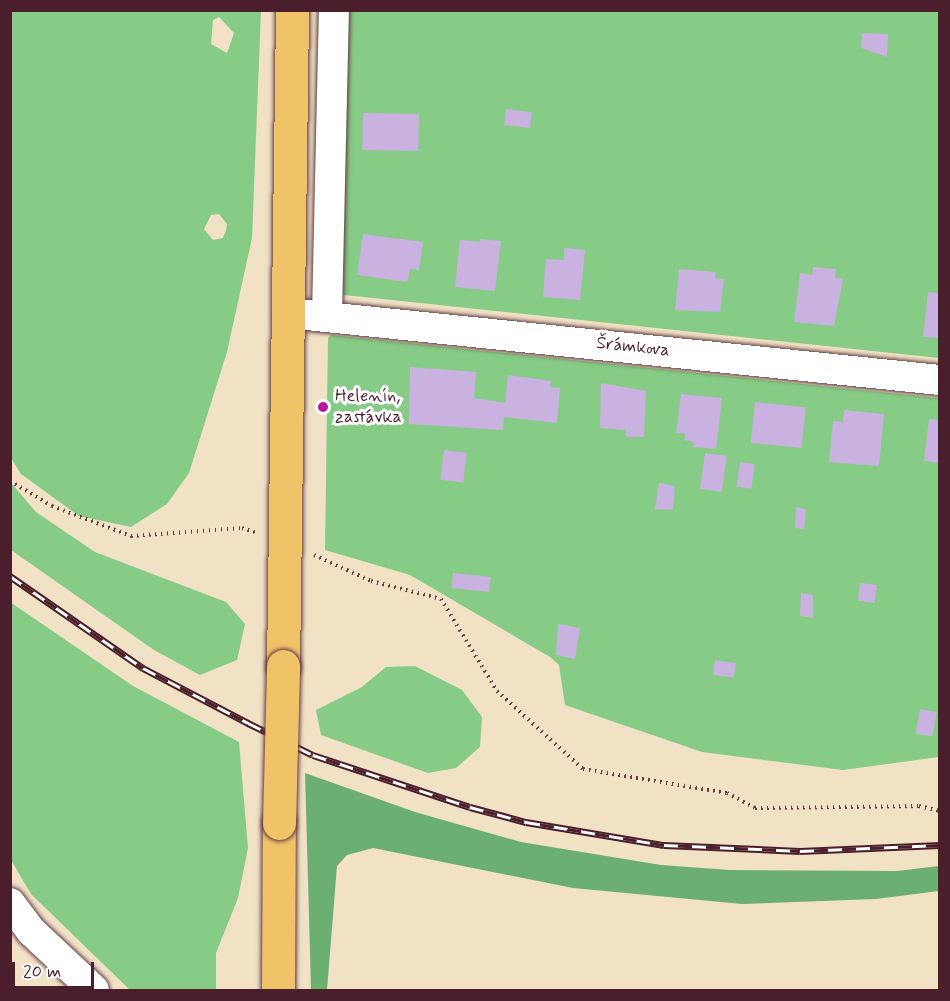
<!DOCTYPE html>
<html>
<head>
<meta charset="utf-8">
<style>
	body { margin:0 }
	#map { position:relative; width:950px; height:1001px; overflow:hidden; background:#f1e2c6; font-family:Mynerve,sans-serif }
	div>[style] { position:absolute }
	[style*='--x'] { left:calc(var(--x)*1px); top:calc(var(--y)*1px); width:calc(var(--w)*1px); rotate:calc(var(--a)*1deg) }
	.green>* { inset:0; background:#86cb86 }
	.forest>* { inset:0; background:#6caf73 }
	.building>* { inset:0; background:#cab2e0; transform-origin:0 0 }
	.path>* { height:4px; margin-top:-2px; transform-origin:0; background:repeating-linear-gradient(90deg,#633c42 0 1.5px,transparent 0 6px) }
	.roads { filter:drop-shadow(0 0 2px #633c42) drop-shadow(0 0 2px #633c42) }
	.minor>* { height:30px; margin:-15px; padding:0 15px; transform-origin:15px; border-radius:15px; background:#fff }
	.major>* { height:33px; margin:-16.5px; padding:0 16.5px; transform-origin:16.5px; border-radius:16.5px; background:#f0c369 }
	.rail>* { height:7px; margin-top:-3.5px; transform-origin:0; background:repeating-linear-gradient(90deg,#fff 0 14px,#4a1f2b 0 28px); box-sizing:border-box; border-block:2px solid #4a1f2b }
	.bridges { filter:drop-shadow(0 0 2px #633c42) drop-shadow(0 0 2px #633c42) }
	.major-bridge>* { height:33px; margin:-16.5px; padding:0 16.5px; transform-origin:16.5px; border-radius:16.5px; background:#f0c369 }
	.dots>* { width:16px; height:16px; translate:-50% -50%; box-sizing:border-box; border:3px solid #fff; border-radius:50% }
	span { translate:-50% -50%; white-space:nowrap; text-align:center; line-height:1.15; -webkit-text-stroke:6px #fff; paint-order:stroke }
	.street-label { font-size:18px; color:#4a1f2b }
	.poi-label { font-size:18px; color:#4a1f2b }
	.left { translate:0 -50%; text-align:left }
	.frame { position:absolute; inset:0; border:12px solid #4a1f2b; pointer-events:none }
	.scale { position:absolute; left:12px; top:962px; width:82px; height:27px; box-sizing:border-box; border:3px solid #4a1f2b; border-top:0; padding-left:8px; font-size:18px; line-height:21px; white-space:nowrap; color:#4a1f2b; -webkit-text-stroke:4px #fff; paint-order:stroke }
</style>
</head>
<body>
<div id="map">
	<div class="green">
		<i style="clip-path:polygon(evenodd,11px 10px,261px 11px,252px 238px,227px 352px,189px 473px,167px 504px,131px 527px,79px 516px,21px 474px,11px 458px,11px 10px,219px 17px,234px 33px,227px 53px,211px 44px,213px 20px,219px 17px,11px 10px,219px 214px,227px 224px,226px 230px,223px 238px,213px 240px,204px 229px,211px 215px,219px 214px)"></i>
		<i style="clip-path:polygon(343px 11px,939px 11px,939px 358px,335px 294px)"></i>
		<i style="clip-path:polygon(331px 335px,939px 398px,939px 757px,843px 770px,702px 752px,565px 705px,559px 665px,550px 657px,410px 575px,325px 550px,328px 338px)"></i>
		<i style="clip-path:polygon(11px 483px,36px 512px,95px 552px,226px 602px,245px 624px,237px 660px,200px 675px,154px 650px,11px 550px)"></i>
		<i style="clip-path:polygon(10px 602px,133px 686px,239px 742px,248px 848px,238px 898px,216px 953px,216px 990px,130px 990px,31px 894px,11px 860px)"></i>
		<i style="clip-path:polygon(415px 666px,462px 690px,482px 717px,480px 747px,456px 768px,428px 773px,321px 735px,316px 710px,362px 687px,386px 667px)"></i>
	</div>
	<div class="forest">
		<i style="clip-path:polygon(305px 773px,415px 812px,521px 842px,661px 865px,730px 870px,897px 871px,939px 866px,939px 891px,876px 899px,742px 904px,573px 888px,373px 848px,347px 855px,337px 866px,327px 990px,311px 990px)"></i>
	</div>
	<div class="building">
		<i style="clip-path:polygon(862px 33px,888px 34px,887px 57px,861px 48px)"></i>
		<i style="left:506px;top:109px;width:26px;height:16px;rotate:7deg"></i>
		<i style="left:363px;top:113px;width:56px;height:37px;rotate:1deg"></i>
		<i style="clip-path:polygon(363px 234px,423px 242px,419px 270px,410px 269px,407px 282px,357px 275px)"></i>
		<i style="clip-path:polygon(480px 239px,501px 241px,495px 291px,455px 287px,460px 240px,480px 242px)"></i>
		<i style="clip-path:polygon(564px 248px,585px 250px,580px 300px,543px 297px,546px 259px,564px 260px)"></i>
		<i style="clip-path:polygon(813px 267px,836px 269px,835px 277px,843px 279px,834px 326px,794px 322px,800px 273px,812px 275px)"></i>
		<i style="clip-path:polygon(679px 269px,716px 272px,715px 278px,724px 279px,720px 312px,675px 310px)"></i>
		<i style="clip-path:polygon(928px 292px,940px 293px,940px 338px,923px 337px)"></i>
		<i style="clip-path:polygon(410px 367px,476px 372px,474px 398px,505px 403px,508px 375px,551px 381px,550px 387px,560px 388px,557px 423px,504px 417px,503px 430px,409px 424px)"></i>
		<i style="clip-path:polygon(601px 383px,646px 391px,644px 437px,626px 437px,626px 430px,600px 428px)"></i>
		<i style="clip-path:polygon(681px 394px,722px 398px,716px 449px,693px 447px,694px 442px,684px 440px,686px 434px,676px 433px)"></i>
		<i style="left:755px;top:402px;width:51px;height:41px;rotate:6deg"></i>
		<i style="clip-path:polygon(844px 410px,884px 414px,879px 466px,829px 462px,833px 421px,843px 422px)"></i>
		<i style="clip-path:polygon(929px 419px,940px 420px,940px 463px,924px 461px)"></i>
		<i style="left:444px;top:450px;width:23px;height:30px;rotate:7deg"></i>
		<i style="left:705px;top:453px;width:22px;height:36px;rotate:8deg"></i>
		<i style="left:740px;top:462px;width:15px;height:25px;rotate:8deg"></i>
		<i style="clip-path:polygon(659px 483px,675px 486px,673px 510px,655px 509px)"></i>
		<i style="clip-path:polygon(796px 507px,806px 509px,804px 529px,795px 528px)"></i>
		<i style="left:453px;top:573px;width:38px;height:15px;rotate:6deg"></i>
		<i style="left:860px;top:583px;width:17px;height:18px;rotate:7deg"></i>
		<i style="clip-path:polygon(801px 593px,813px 595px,813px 618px,800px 616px)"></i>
		<i style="clip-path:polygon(558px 624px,580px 628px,575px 659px,556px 655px)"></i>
		<i style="left:715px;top:660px;width:21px;height:15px;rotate:8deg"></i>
		<i style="left:920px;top:709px;width:17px;height:25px;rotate:10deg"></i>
	</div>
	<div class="path">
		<i style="--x:10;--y:481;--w:49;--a:30.8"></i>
		<i style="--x:52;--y:506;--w:85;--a:20.8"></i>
		<i style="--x:131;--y:536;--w:111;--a:-4.1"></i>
		<i style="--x:242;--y:528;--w:16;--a:18"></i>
		<i style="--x:314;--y:555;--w:63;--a:24.5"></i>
		<i style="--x:371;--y:581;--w:72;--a:14.4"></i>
		<i style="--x:441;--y:599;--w:108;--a:58.7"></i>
		<i style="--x:497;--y:691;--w:116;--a:42.2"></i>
		<i style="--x:583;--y:769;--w:146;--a:9.5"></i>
		<i style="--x:727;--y:793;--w:32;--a:28"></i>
		<i style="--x:755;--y:808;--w:164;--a:-0.7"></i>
		<i style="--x:919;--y:806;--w:22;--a:13"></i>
	</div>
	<div class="roads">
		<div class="minor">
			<i style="--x:287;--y:313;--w:656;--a:5.86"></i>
			<i style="--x:327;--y:315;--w:305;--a:-88.7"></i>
			<i style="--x:10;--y:903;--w:35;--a:53"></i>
			<i style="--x:31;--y:931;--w:86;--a:43.1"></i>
		</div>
		<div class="major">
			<i style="--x:283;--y:666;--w:656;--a:-89.21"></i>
			<i style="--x:278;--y:990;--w:167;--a:-89.7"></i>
		</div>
	</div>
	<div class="rail">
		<i style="--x:10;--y:576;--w:162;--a:34.7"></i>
		<i style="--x:143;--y:668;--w:119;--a:27.6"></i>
		<i style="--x:248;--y:723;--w:72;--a:26.2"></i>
		<i style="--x:313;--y:755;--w:165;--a:18.3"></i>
		<i style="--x:470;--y:807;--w:58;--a:15"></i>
		<i style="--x:526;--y:822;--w:140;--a:9.5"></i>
		<i style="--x:664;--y:845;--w:136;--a:2.5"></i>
		<i style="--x:800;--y:851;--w:140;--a:-2.5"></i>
	</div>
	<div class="bridges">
		<div class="major-bridge">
			<i style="--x:279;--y:823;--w:157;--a:-88.5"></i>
		</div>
	</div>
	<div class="dots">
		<i style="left:323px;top:407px;background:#b5179e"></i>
	</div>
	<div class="street-label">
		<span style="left:633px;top:347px;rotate:6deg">Šrámkova</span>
	</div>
	<div class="poi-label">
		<span class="left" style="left:335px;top:407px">Helenín,<br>zastávka</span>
	</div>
	<div class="frame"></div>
	<div class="scale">20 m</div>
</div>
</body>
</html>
